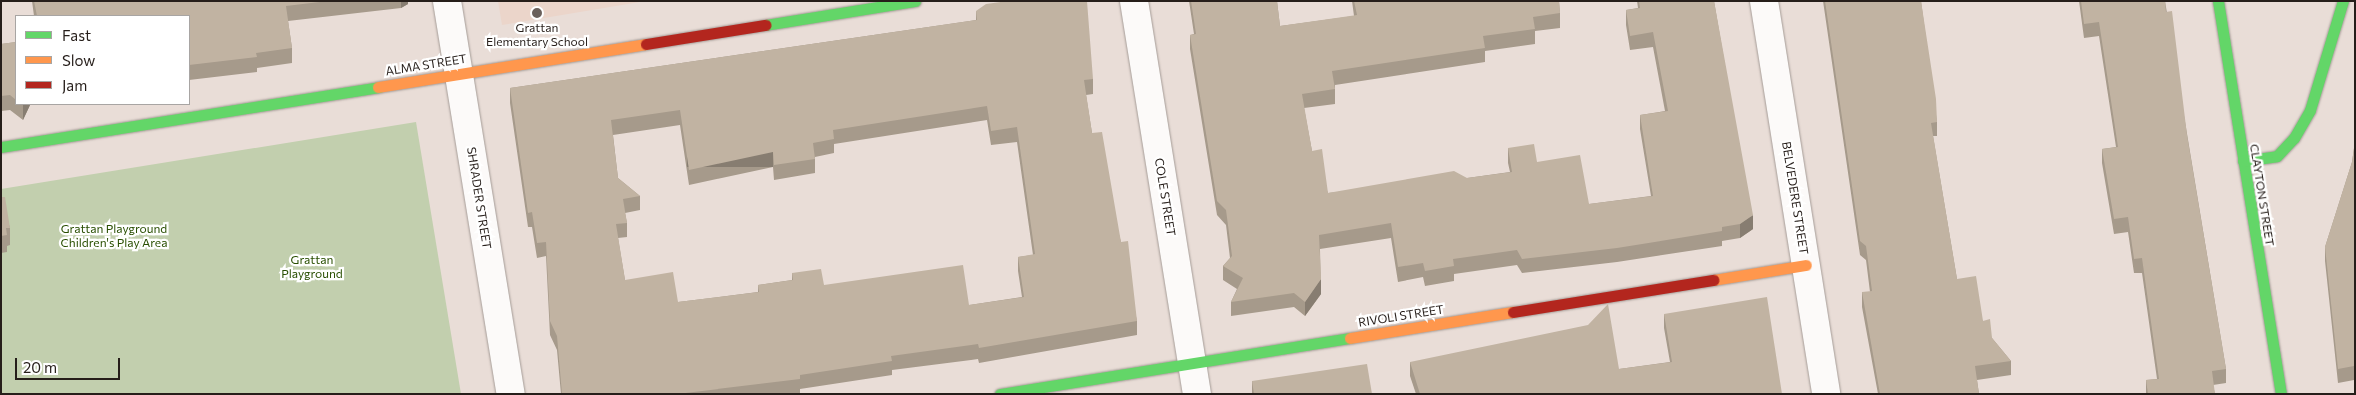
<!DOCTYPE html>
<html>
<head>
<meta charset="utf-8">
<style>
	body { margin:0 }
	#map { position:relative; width:2356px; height:395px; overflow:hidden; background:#e9ddd7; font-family:Commissioner,sans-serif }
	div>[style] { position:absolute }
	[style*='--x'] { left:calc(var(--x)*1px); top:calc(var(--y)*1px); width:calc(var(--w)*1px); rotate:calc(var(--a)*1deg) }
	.built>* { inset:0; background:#ebd5ca }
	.green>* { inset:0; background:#c2cfae }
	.roads { filter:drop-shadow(0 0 1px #a59c97) drop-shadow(0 0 1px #a59c97) }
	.street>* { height:28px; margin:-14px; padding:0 14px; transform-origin:14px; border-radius:14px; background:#fcfaf9 }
	.fast>* { height:11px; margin:-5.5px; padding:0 5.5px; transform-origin:5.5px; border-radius:5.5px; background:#63d668 }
	.slow>* { height:11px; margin:-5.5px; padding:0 5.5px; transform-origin:5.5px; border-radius:5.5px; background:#ff974d }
	.jam>* { height:11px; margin:-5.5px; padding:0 5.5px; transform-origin:5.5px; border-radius:5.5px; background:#b3261e }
	.wall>* { inset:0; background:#a69a8b }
	.shaded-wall>* { inset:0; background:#877d71; transform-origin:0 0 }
	.building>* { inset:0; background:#c1b3a2 }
	.dots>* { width:14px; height:14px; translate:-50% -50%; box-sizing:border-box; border:2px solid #fff; border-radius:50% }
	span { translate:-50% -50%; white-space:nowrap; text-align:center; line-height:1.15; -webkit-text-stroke:4.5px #fff; paint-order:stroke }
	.poi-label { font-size:12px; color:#261e1a }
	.street-label { font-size:12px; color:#261e1a }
	.park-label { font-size:12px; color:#284e00 }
	.frame { position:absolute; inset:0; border:2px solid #261e1a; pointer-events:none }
	.legend { position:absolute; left:15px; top:15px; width:175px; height:90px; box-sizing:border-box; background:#fff; border:1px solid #a8a5a3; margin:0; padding:6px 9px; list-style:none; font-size:15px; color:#261e1a }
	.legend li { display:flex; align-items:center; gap:10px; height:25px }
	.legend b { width:25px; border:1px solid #a8a5a3 }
	.scale { position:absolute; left:15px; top:358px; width:105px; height:22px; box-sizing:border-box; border:2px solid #261e1a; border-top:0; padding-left:6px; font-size:15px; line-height:18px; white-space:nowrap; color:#261e1a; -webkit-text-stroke:4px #fff; paint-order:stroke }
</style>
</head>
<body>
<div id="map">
	<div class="built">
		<i style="clip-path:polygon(498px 1px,646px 1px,502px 25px)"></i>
	</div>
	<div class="green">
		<i style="clip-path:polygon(416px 122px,461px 394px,1px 394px,1px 189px)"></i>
	</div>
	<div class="roads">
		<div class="street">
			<i style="--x:447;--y:1;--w:398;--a:80.8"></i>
			<i style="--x:1134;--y:1;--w:398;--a:80.9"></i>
			<i style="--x:1764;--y:1;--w:398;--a:81"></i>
		</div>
		<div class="fast">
			<i style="--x:2218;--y:1;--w:398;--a:80.9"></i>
			<i style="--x:765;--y:25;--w:152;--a:-9.1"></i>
			<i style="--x:1;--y:147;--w:382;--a:-9"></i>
			<i style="--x:2243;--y:161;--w:34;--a:-8"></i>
			<i style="--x:2277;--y:156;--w:25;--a:-47"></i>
			<i style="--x:2294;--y:138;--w:32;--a:-60"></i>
			<i style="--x:2310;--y:110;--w:114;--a:-73.2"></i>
			<i style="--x:1000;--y:394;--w:354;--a:-9.1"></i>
		</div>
		<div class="slow">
			<i style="--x:378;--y:87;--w:271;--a:-9.1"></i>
			<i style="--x:1713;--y:280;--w:94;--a:-9.2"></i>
			<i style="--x:1350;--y:338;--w:165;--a:-9.1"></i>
		</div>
		<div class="jam">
			<i style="--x:646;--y:44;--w:121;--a:-9.1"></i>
			<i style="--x:1513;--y:312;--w:203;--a:-9.1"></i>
		</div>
	</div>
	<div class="wall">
		<i style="clip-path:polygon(32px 1px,408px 1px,408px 4px,401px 8px,288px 21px,292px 48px,292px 63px,257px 68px,257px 72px,189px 80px,189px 16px,34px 16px)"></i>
		<i style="clip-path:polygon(1189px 1px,1277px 1px,1280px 26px,1354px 16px,1352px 1px,1559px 1px,1560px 13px,1560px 28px,1535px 31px,1535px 44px,1485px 51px,1485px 62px,1335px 85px,1335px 104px,1304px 108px,1312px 151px,1328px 193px,1467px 178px,1510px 172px,1508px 163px,1508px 148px,1537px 162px,1589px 204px,1651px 196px,1640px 129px,1640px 115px,1665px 111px,1653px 47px,1630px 50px,1626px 25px,1626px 10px,1638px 8px,1637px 1px,1714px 1px,1753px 229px,1740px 238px,1722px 241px,1722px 246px,1617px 262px,1522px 273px,1517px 265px,1454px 274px,1454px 281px,1425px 286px,1423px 277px,1398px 282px,1391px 238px,1320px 249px,1321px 294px,1305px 316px,1294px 307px,1231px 316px,1231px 302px,1237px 289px,1223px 280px,1223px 266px,1230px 258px,1226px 225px,1217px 215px,1190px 49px,1190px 35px,1194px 34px)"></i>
		<i style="clip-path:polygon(1823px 1px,1921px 1px,1937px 122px,1937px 136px,1933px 136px,1957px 279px,1983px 321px,1992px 338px,2011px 361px,2011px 375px,1977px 380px,1979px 394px,1878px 394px,1862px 307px,1862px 292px,1870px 292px,1866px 260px,1860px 255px)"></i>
		<i style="clip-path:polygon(2079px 1px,2165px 1px,2226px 369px,2226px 383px,2213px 385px,2215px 394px,2146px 394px,2146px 380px,2157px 379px,2142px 273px,2134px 273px,2128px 232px,2114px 234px,2102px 163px,2102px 149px,2116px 147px,2099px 36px,2084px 38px)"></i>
		<i style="clip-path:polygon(evenodd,976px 11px,1093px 79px,1093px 94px,1086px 95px,1092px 133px,1121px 242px,1137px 321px,1137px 335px,979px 363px,978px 359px,892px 370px,892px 375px,800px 389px,800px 393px,797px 394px,561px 394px,557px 350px,550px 335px,546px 256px,537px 258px,532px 227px,528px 227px,510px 103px,510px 88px,976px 20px,976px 11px,987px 120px,991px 145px,1017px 142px,1033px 255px,1018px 257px,1018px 271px,1022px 297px,969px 305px,824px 285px,792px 273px,792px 280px,758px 285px,758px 292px,678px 302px,625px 280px,618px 238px,627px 237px,627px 223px,625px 213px,640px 210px,640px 196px,618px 178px,613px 135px,680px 125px,689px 185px,773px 167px,774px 180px,815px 173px,815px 157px,834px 153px,834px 144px,987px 120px)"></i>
		<i style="clip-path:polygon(16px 42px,16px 104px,42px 104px,30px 105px,23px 120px,10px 110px,1px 111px,1px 44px)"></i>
		<i style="clip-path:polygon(2355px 141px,2355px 384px,2354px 380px,2338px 383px,2325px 261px,2325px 247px,2352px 162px)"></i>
		<i style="clip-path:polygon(1px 197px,10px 228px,10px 245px,7px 246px,7px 252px,1px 253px)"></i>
		<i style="clip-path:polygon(1664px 314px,1782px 394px,1416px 394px,1410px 376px,1410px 362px,1619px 369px,1670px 362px,1664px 328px)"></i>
		<i style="clip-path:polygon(1252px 381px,1372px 394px,1252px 394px)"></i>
	</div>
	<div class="shaded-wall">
		<i style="clip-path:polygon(401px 1px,408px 1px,408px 4px,401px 8px)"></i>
		<i style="clip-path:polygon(23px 104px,30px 104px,30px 105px,23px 120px)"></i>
		<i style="left:773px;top:152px;width:15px;height:86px;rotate:90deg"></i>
		<i style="clip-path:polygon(1753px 215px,1753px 229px,1740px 238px,1740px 224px)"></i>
		<i style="clip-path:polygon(1321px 279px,1321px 294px,1305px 316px,1305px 302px)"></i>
	</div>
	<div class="building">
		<i style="clip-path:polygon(34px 1px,328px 1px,286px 6px,292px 48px,256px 53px,257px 57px,189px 65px,189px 16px,37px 16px)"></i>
		<i style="clip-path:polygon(evenodd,1008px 1px,1087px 1px,1093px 79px,1084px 80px,1092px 133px,1102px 132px,1121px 242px,1128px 241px,1137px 321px,979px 348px,978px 344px,891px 356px,892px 361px,800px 375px,800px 379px,677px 394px,562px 394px,557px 336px,550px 321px,546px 242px,537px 243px,532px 212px,528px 213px,510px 88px,977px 20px,976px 11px,986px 4px,1008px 1px,987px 106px,991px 131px,1017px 127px,1035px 254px,1018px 257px,1024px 297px,969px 305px,963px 265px,824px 285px,821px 269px,792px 273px,793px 280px,758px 285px,759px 292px,678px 302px,673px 272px,625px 280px,616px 224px,627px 223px,623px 199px,640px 196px,618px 178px,611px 120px,680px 110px,689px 170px,773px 152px,774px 165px,815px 159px,813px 143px,834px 139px,833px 130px,987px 106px)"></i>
		<i style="clip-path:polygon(1191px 1px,1277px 1px,1280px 26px,1357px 15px,1354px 1px,1559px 1px,1560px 13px,1533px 17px,1535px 29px,1483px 36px,1485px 48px,1332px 71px,1335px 89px,1302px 94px,1312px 151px,1322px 149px,1328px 193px,1454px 171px,1467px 178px,1512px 172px,1508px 148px,1534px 144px,1537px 162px,1580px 155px,1589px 204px,1653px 196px,1640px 115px,1668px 111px,1653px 32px,1630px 36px,1626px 10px,1640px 8px,1639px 1px,1714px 1px,1753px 215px,1740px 224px,1722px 227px,1722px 231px,1617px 248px,1522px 259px,1517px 250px,1453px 259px,1454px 266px,1425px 271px,1423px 263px,1398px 267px,1391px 223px,1319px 235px,1321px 279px,1305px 302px,1294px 293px,1231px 302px,1243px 278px,1223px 266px,1232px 256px,1226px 210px,1217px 201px,1190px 35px,1196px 34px)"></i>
		<i style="clip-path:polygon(1825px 1px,1921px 1px,1936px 99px,1937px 122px,1931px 123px,1957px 279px,1976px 276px,1983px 321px,1990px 319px,1992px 338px,2011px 361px,1975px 366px,1979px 394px,1880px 394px,1862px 292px,1872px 291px,1866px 246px,1860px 241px)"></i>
		<i style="clip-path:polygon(2081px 1px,2165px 1px,2166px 12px,2172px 11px,2187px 135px,2226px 369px,2212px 371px,2215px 394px,2148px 394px,2146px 380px,2159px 379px,2142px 258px,2134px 259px,2128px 217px,2114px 219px,2102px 149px,2118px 147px,2099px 22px,2084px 24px)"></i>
		<i style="clip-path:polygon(16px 42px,16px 100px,10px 95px,1px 96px,1px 44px)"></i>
		<i style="clip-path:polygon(2355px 141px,2355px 370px,2354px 366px,2338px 369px,2325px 247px,2352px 162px)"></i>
		<i style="clip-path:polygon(1px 197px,5px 197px,10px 228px,6px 228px,7px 235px,1px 236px)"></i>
		<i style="clip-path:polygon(1767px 297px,1782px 394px,1420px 394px,1410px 362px,1588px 325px,1608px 304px,1619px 369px,1672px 362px,1664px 314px)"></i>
		<i style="clip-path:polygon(1367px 364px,1372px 394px,1254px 394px,1252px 381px)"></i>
	</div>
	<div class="dots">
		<i style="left:537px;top:13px;background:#6a615c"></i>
	</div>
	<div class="poi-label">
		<span style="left:537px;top:35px">Grattan<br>Elementary School</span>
	</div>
	<div class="street-label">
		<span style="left:426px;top:65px;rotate:-9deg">ALMA STREET</span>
		<span style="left:2262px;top:195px;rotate:81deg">CLAYTON STREET</span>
		<span style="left:1165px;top:197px;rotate:81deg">COLE STREET</span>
		<span style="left:479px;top:198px;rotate:81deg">SHRADER STREET</span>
		<span style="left:1795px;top:198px;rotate:81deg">BELVEDERE STREET</span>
		<span style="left:1401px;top:316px;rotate:-9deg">RIVOLI STREET</span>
	</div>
	<div class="park-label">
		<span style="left:114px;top:236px">Grattan Playground<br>Children's Play Area</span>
		<span style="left:312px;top:267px">Grattan<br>Playground</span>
	</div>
	<div class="frame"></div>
	<ul class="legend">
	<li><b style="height:6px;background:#63d668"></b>Fast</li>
	<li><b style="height:6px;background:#ff974d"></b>Slow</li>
	<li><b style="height:6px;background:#b3261e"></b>Jam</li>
	</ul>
	<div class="scale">20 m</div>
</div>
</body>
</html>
